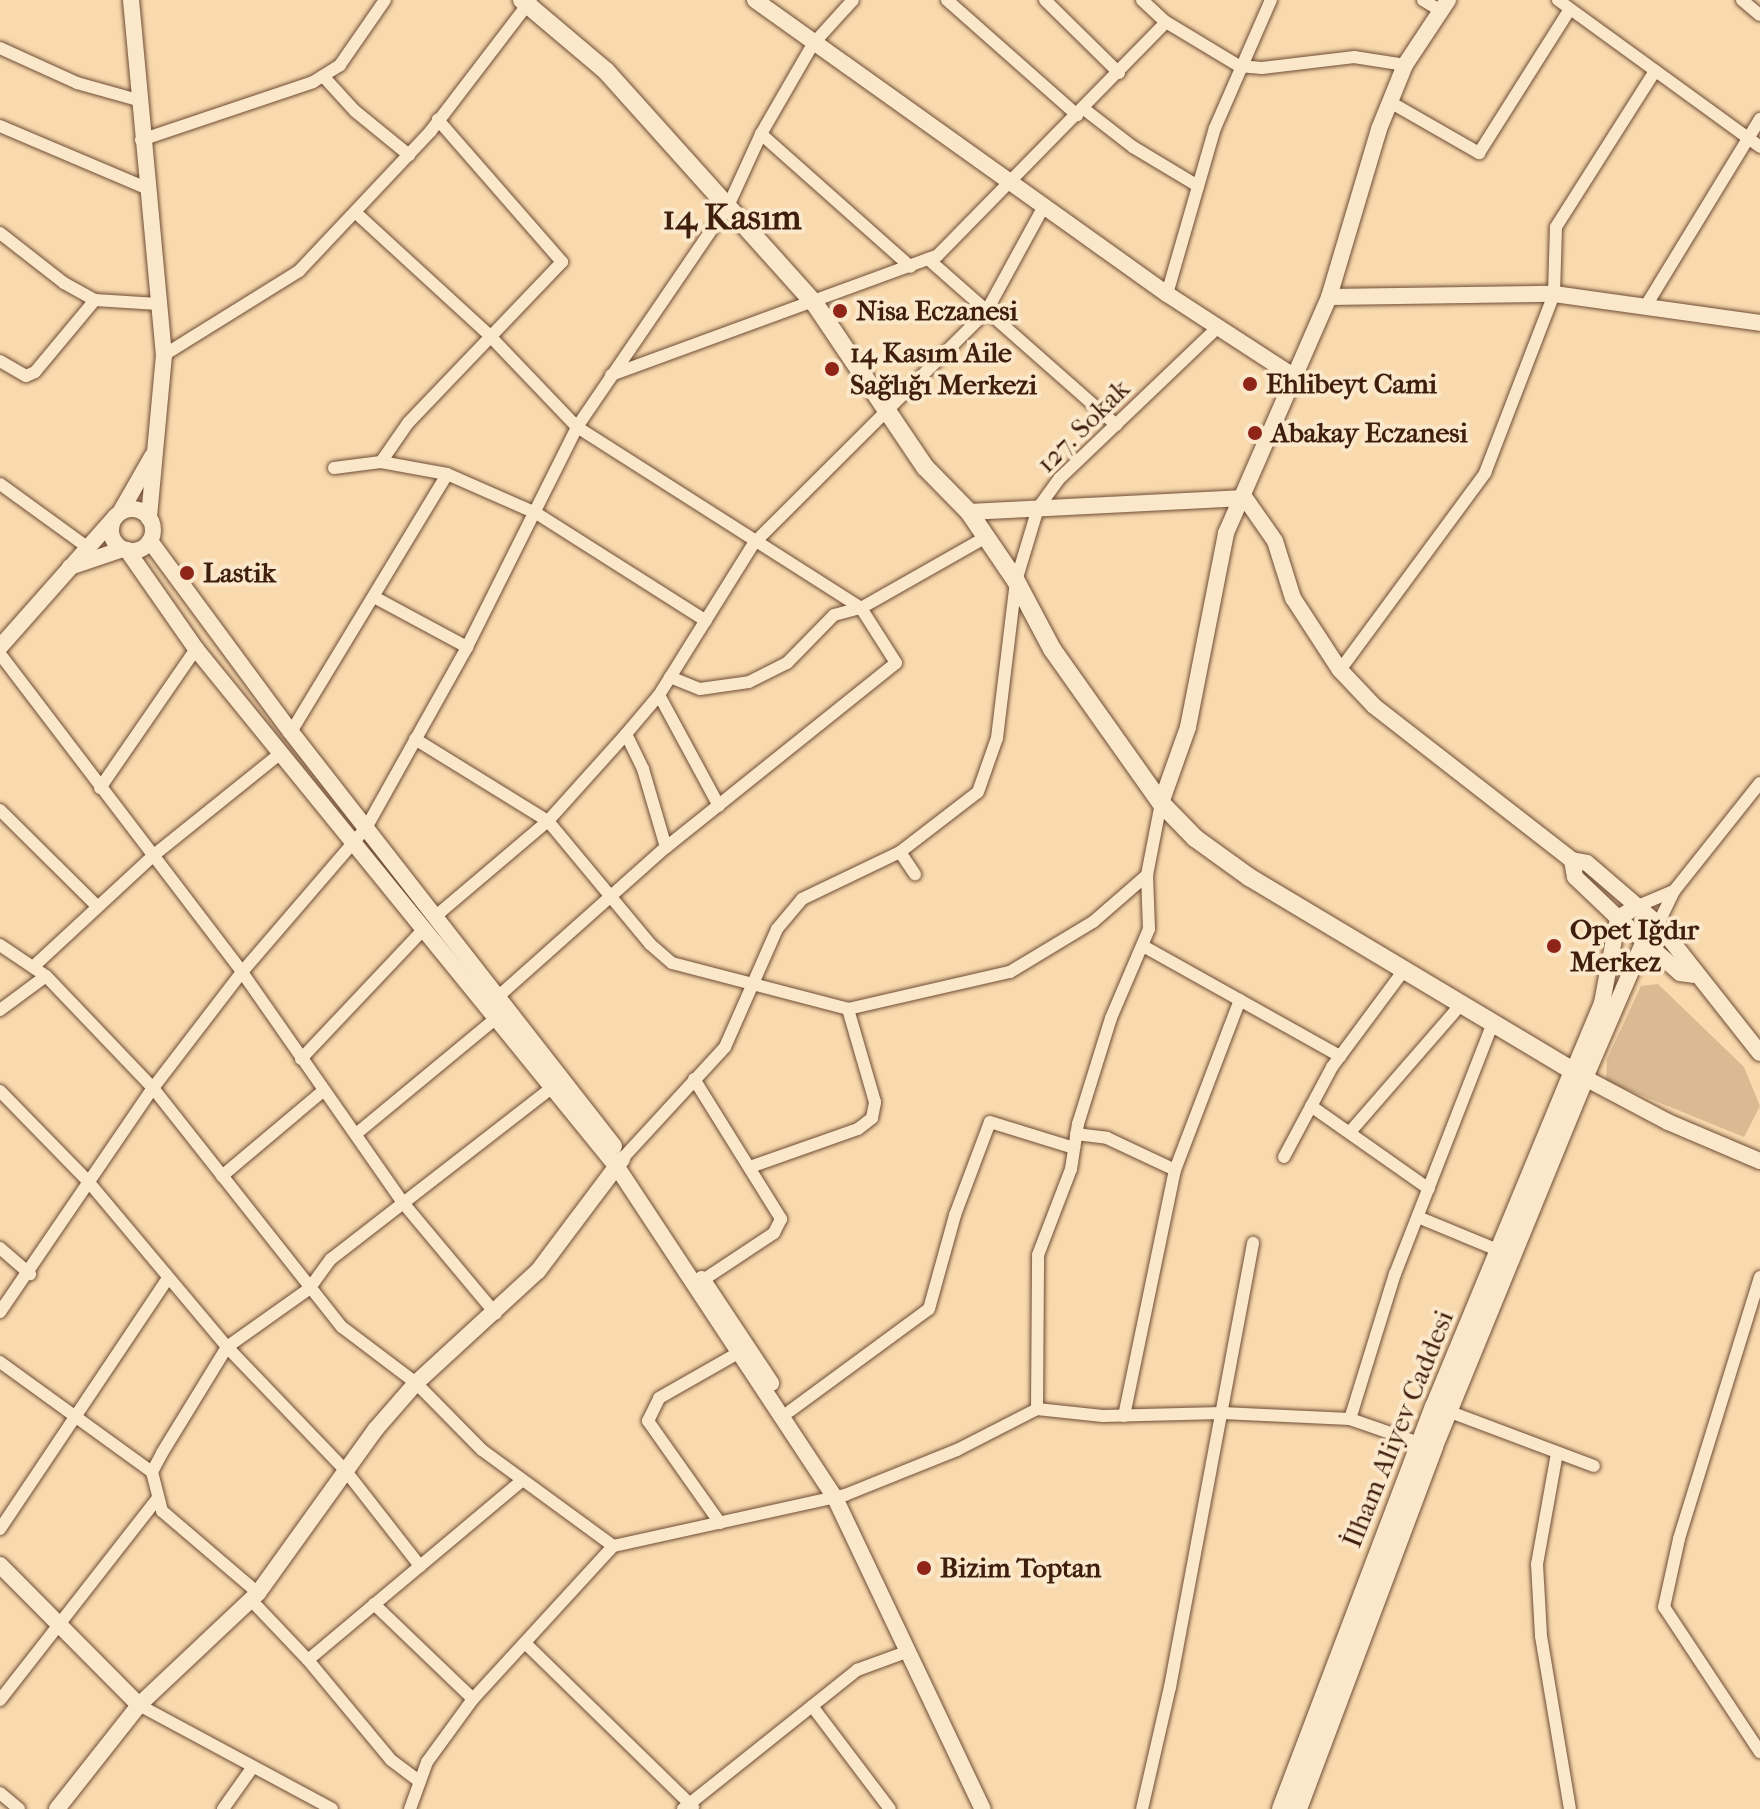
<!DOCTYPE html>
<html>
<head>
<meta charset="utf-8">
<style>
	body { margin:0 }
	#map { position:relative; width:1760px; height:1809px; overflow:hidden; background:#f9daae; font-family:"IM FELL French Canon",serif }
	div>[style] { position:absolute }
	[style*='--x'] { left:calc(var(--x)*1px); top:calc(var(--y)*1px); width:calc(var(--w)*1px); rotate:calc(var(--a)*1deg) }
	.green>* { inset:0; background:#d9ba93 }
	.roads { filter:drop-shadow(0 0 2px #6e4d36) drop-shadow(0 0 2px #6e4d36) }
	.minor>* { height:12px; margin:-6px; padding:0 6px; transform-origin:6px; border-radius:6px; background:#fbe7ca }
	.tertiary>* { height:16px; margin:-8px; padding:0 8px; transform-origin:8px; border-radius:8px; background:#fbe7ca }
	.tertiary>.ring { margin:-8px; padding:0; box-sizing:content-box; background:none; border:16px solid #fbe7ca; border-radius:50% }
	.secondary>* { height:18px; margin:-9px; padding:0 9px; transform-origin:9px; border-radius:9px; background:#fbe7ca }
	.dots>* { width:22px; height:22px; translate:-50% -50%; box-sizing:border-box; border:4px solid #fbe7ca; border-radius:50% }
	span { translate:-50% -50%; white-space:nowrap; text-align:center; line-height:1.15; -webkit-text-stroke:8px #fbe7ca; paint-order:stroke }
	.poi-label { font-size:28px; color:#3f1e0e; font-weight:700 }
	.left { translate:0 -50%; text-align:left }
	.street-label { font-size:28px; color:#3f1e0e }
	.district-label { font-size:36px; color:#3f1e0e; font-weight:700 }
</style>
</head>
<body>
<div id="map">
	<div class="green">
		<i style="clip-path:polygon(1658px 984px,1744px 1067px,1760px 1106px,1744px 1137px,1606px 1081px,1607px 1059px,1641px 986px)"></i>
	</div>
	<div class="roads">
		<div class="minor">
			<i style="--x:947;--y:0;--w:174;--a:41.5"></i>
			<i style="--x:1045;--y:0;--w:104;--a:44.6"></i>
			<i style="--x:1142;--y:0;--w:33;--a:43"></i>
			<i style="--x:1166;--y:22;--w:85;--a:31.1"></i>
			<i style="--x:1239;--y:66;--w:23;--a:5"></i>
			<i style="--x:1262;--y:68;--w:93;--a:-6.8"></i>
			<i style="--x:1354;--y:57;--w:52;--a:8.9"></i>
			<i style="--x:1423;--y:0;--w:21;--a:31"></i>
			<i style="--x:1558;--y:0;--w:250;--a:36"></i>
			<i style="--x:1742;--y:0;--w:23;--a:40"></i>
			<i style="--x:0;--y:48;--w:85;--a:24.4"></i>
			<i style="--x:77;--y:83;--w:63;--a:15.6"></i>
			<i style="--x:323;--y:76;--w:47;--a:47.6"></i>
			<i style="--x:355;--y:111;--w:70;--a:39.2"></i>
			<i style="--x:1390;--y:102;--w:103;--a:29.8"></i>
			<i style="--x:1479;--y:153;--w:170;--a:-57.7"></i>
			<i style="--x:1084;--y:109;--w:62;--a:37.8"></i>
			<i style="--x:1133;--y:147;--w:76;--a:31"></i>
			<i style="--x:0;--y:126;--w:159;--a:23"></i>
			<i style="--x:761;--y:134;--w:200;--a:41.6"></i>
			<i style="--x:141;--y:140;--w:182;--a:-18.6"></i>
			<i style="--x:313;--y:82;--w:32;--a:-32"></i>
			<i style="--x:340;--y:65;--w:79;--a:-55.3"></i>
			<i style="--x:356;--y:213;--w:180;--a:42.5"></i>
			<i style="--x:489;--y:335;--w:127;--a:46.3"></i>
			<i style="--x:577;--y:427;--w:337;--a:32.5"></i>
			<i style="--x:861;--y:608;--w:65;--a:57.5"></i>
			<i style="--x:896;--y:663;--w:295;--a:141.3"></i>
			<i style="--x:666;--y:847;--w:224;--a:138.3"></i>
			<i style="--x:0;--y:233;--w:81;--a:38"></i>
			<i style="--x:64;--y:283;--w:35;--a:29"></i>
			<i style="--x:95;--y:300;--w:63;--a:3.6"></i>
			<i style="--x:928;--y:259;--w:251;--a:41.4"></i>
			<i style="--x:1167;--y:294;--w:173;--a:-73.9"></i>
			<i style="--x:1215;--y:128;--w:140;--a:-66.4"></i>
			<i style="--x:1647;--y:304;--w:217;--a:-58.6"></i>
			<i style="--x:164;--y:355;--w:159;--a:-31.9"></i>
			<i style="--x:299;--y:271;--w:191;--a:-46.7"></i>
			<i style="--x:430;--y:132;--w:166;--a:-52.6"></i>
			<i style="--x:0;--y:361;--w:30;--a:30"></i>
			<i style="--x:26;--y:376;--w:10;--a:-24"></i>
			<i style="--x:35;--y:372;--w:94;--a:-50.2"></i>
			<i style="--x:611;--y:375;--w:347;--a:-20.1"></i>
			<i style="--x:937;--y:256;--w:327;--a:-45.6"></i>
			<i style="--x:381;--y:462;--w:47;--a:-55.3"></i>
			<i style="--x:408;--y:423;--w:223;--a:-46.3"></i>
			<i style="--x:562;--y:262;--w:189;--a:-131.1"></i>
			<i style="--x:334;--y:468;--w:47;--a:-7.3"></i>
			<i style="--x:381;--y:462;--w:67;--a:10.3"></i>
			<i style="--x:447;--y:474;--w:97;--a:23.7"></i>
			<i style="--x:536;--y:513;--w:201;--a:32.4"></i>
			<i style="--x:0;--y:484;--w:107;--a:35.9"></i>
			<i style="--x:374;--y:597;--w:106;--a:28.3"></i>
			<i style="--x:0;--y:654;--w:400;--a:52.7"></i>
			<i style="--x:242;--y:972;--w:283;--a:55.1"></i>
			<i style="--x:404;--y:1204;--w:143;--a:50.1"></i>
			<i style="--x:1340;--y:670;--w:245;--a:-53.6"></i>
			<i style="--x:1485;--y:473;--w:192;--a:-68.9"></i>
			<i style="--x:1554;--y:294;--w:67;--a:-88.3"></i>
			<i style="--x:1556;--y:227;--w:185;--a:-57.6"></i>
			<i style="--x:670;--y:677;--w:32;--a:22"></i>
			<i style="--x:700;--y:689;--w:49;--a:-8.1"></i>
			<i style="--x:749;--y:682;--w:42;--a:-26.6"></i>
			<i style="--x:787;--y:663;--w:67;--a:-45.6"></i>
			<i style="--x:834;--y:615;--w:28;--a:-15"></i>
			<i style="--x:861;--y:608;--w:144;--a:-29.6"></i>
			<i style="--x:659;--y:695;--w:126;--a:61.6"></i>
			<i style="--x:291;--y:732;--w:301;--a:-58.8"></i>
			<i style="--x:626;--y:734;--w:39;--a:64"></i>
			<i style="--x:643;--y:769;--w:81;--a:73.6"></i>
			<i style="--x:415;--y:739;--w:156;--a:31.7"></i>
			<i style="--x:548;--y:821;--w:160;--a:50.3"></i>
			<i style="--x:650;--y:944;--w:29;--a:41"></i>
			<i style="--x:672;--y:963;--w:182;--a:14.6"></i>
			<i style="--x:848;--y:1009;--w:166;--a:-12.9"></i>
			<i style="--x:1010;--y:972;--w:97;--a:-31.1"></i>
			<i style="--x:1093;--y:922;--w:72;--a:-41"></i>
			<i style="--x:100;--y:788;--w:169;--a:-55.4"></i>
			<i style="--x:0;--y:810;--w:136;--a:44.7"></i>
			<i style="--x:900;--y:852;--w:27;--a:56"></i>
			<i style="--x:1638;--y:906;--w:39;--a:-23"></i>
			<i style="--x:437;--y:915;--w:145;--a:-40.3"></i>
			<i style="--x:548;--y:821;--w:117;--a:-48.1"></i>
			<i style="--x:626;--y:734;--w:51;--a:-49.8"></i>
			<i style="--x:659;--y:695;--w:179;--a:-58"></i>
			<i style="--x:754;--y:543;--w:327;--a:-44.9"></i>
			<i style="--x:986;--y:312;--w:121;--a:-61.3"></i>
			<i style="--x:1658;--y:924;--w:37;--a:-64"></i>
			<i style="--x:1674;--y:891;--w:138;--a:-51.5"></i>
			<i style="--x:0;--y:945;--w:55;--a:34"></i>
			<i style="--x:46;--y:976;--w:155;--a:46.3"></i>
			<i style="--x:153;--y:1088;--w:305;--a:51.7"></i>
			<i style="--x:342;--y:1327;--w:93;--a:37.1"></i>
			<i style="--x:416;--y:1383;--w:94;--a:45.4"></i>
			<i style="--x:482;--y:1450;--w:162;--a:36.2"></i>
			<i style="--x:1143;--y:946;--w:226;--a:29.2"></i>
			<i style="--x:33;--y:967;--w:165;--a:-42.8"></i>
			<i style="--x:154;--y:855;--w:163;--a:-38.8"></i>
			<i style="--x:0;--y:1010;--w:57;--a:-36.5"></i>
			<i style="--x:301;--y:1059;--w:179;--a:-46.6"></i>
			<i style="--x:694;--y:1079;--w:165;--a:58.1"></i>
			<i style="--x:781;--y:1219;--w:16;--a:117"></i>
			<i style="--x:774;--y:1233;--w:85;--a:146.5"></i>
			<i style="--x:0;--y:1091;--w:124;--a:45.7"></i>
			<i style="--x:87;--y:1180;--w:218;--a:50"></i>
			<i style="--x:227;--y:1347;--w:170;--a:46.2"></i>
			<i style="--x:345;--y:1470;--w:122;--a:52"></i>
			<i style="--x:1311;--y:1106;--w:144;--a:35.1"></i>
			<i style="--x:1350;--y:1132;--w:171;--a:-49"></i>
			<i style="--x:356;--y:1134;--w:180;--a:-39.6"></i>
			<i style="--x:1076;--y:1134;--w:31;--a:7"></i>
			<i style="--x:1107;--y:1138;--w:75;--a:25.2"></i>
			<i style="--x:1284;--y:1157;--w:102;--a:-61.9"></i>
			<i style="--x:1332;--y:1067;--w:121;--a:-53.4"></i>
			<i style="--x:623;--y:1158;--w:151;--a:-47.4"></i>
			<i style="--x:725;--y:1047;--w:129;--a:-66.2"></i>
			<i style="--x:777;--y:929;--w:39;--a:-50"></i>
			<i style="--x:802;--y:899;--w:109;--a:-25.6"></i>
			<i style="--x:900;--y:852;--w:98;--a:-37.6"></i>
			<i style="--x:978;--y:792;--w:57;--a:-70.6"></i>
			<i style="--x:997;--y:738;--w:158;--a:-83.1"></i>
			<i style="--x:1016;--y:581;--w:76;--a:-73.2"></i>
			<i style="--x:1038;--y:508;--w:37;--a:-54"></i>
			<i style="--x:1060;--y:478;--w:219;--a:-43.7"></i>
			<i style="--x:750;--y:1167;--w:114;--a:-19.4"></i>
			<i style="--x:858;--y:1129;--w:18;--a:-38"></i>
			<i style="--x:872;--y:1118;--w:16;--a:-79"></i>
			<i style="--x:875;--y:1102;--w:97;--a:-106.2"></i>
			<i style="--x:222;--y:1176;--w:133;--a:-40.1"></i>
			<i style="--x:1418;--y:1217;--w:89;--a:22.5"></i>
			<i style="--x:0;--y:1248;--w:40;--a:41"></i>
			<i style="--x:1760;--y:1277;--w:274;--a:107.2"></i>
			<i style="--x:1679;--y:1539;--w:70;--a:102.4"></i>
			<i style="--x:1664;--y:1607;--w:174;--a:56.5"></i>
			<i style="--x:0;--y:1312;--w:271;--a:-55.7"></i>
			<i style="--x:153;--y:1088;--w:146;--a:-52.5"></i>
			<i style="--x:242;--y:972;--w:190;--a:-49.3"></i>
			<i style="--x:366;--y:828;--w:207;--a:-60.8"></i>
			<i style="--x:467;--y:647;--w:246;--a:-63.4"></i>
			<i style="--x:577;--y:427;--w:270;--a:-55.7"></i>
			<i style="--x:729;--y:204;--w:77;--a:-65.4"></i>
			<i style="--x:761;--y:134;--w:104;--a:-60"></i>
			<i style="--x:813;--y:44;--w:59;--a:-47.7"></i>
			<i style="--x:0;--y:1362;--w:188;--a:35.9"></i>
			<i style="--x:1037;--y:1409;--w:154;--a:-89.6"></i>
			<i style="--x:1038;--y:1255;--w:92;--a:-69"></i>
			<i style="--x:1071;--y:1169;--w:46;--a:-81.2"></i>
			<i style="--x:1078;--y:1124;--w:111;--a:-72.7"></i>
			<i style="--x:1111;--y:1018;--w:97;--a:-66.9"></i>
			<i style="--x:1149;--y:929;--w:54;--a:-92.1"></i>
			<i style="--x:1147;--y:875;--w:73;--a:-79"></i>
			<i style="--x:1445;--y:1410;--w:159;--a:20.6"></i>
			<i style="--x:790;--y:1411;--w:172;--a:-36.3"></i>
			<i style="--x:929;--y:1309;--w:98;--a:-74.5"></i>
			<i style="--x:955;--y:1215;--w:99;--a:-69.4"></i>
			<i style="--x:990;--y:1122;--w:88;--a:17.2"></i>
			<i style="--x:1124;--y:1416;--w:251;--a:-78.3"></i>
			<i style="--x:1175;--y:1170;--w:182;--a:-69.1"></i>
			<i style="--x:1350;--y:1419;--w:152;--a:-72.8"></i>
			<i style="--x:1395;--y:1274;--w:270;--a:-68.7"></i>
			<i style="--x:1557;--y:1453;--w:113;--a:100.2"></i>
			<i style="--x:1537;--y:1564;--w:72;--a:86.8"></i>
			<i style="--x:1541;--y:1636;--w:175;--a:80.5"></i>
			<i style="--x:720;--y:1523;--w:125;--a:-125.2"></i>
			<i style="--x:648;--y:1421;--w:25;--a:-64"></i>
			<i style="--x:659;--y:1398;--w:91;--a:-29.7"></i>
			<i style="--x:0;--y:1529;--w:302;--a:-56.2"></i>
			<i style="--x:258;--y:1593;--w:126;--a:-139.5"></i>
			<i style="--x:162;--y:1511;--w:40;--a:-104.4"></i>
			<i style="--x:152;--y:1472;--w:21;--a:-62"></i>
			<i style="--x:162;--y:1453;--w:124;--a:-58.5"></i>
			<i style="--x:227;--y:1347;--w:100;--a:-35.3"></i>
			<i style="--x:309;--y:1289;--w:37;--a:-54"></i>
			<i style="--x:331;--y:1259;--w:286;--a:-37.8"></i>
			<i style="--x:251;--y:1600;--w:83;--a:46.5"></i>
			<i style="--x:308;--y:1660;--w:278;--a:-40"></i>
			<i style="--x:374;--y:1604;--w:137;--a:43.8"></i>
			<i style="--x:525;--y:1643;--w:235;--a:44.3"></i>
			<i style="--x:308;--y:1660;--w:130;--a:50.3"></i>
			<i style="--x:391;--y:1760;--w:36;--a:37"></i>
			<i style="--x:0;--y:1700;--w:255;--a:-52"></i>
			<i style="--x:139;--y:1705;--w:219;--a:28.3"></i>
			<i style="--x:812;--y:1706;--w:129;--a:52.9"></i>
			<i style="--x:0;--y:1793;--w:25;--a:40"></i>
			<i style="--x:223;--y:1809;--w:50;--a:-54.7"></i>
			<i style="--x:410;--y:1809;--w:50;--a:-70.1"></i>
			<i style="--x:427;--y:1762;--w:78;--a:-53.9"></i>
			<i style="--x:473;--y:1699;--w:207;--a:-47.5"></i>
			<i style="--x:613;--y:1546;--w:238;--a:-12.4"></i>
			<i style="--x:845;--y:1495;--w:121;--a:-21.9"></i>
			<i style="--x:957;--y:1450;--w:90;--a:-27.1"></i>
			<i style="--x:1037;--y:1409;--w:66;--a:6.1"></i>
			<i style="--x:1103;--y:1416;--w:119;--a:-1.4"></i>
			<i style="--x:1222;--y:1413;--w:128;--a:2.7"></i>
			<i style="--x:1350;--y:1419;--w:79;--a:19.1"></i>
			<i style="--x:683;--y:1809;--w:223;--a:-38.6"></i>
			<i style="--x:857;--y:1670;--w:55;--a:-20.1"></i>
			<i style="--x:1142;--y:1809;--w:125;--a:-77.1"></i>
			<i style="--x:1170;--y:1687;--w:452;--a:-79.4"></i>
		</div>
		<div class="tertiary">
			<i style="--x:131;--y:0;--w:357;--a:84.7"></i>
			<i style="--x:164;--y:355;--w:164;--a:95.3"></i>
			<i style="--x:755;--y:0;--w:506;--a:35.51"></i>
			<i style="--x:1167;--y:294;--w:153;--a:33"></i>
			<i style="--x:1329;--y:297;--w:225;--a:-0.8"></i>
			<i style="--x:1554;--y:294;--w:208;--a:8"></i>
			<i class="ring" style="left:111px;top:509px;width:26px;height:26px"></i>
			<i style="--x:121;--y:511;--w:64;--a:-60.3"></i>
			<i style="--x:969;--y:512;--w:276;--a:-2.9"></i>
			<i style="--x:1245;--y:498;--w:52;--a:55.1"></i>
			<i style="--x:1275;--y:541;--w:60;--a:72.5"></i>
			<i style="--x:1293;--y:598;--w:86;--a:56.9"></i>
			<i style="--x:1340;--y:670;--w:50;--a:46.6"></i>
			<i style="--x:1374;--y:706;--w:251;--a:37.9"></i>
			<i style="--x:1572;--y:860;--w:15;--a:11"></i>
			<i style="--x:1587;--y:863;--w:94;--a:40.7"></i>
			<i style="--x:1658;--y:924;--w:164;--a:51.7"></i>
			<i style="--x:150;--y:541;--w:237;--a:53.6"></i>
			<i style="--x:291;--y:732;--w:525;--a:52.04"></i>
			<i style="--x:127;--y:550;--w:121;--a:55.1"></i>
			<i style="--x:196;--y:649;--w:668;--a:50.9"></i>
			<i style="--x:617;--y:1167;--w:396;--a:56.6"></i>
			<i style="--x:835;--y:1498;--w:344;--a:64.6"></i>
			<i style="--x:70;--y:567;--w:56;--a:-18.8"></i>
			<i style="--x:0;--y:647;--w:175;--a:-48.5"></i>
			<i style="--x:1161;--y:803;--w:81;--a:-70.4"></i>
			<i style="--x:1188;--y:727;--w:198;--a:-78.9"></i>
			<i style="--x:1226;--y:533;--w:257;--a:-66.4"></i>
			<i style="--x:1329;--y:297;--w:175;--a:-73.4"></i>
			<i style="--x:1379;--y:129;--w:69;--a:-67.9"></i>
			<i style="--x:1405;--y:65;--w:78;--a:-56.5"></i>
			<i style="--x:1572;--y:860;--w:17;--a:80"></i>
			<i style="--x:1575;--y:877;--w:59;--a:43.6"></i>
			<i style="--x:1618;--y:918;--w:83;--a:41.6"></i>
			<i style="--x:1680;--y:973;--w:15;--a:8"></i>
			<i style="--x:1658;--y:924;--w:22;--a:129"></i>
			<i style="--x:1644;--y:941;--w:149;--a:113.3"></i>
			<i style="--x:1585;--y:1078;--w:94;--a:27.9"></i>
			<i style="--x:1668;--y:1122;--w:100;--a:23"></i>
			<i style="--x:1573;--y:1072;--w:75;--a:-67.2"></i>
			<i style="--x:1602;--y:1003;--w:86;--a:-79.3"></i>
			<i style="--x:1618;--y:918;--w:23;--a:-31"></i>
			<i style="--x:702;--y:1279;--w:125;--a:56.4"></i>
			<i style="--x:0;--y:1565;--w:197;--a:45.2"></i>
			<i style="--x:57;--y:1809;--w:132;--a:-51.7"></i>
			<i style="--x:139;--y:1705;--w:163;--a:-43.3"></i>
			<i style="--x:258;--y:1593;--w:201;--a:-54.3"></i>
			<i style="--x:375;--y:1430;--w:62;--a:-48.9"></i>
			<i style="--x:416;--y:1383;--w:166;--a:-42.6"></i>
			<i style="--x:538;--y:1271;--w:140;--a:-53.1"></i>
		</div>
		<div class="secondary">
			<i style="--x:522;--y:0;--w:110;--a:40.2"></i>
			<i style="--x:606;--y:71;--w:313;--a:48.1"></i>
			<i style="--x:815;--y:304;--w:197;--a:56"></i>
			<i style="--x:925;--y:467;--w:63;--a:45.6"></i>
			<i style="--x:969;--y:512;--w:83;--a:55.7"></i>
			<i style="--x:1016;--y:581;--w:77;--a:62.1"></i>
			<i style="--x:1052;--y:649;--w:189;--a:54.7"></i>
			<i style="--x:1161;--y:803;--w:49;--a:45.8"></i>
			<i style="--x:1195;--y:838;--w:67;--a:35.8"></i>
			<i style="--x:1249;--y:877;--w:392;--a:30.9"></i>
			<i style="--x:1585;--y:1078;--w:399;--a:112.3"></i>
			<i style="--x:1434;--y:1447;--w:387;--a:110.6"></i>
			<i style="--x:1281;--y:1809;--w:430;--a:-69.2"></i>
			<i style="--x:1434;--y:1407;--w:363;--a:-67.5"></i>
		</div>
	</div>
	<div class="dots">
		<i style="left:840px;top:311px;background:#8f2418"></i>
		<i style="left:832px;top:369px;background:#8f2418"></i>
		<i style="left:1250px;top:384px;background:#8f2418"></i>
		<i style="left:1255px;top:433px;background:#8f2418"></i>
		<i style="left:187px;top:573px;background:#8f2418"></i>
		<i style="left:1554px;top:946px;background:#8f2418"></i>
		<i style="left:924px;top:1568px;background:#8f2418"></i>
	</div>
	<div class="poi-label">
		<span class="left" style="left:856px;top:311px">Nisa Eczanesi</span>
		<span class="left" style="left:850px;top:369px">14 Kasım Aile<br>Sağlığı Merkezi</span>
		<span class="left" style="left:1266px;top:384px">Ehlibeyt Cami</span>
		<span class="left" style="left:1271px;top:433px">Abakay Eczanesi</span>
		<span class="left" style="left:203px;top:573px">Lastik</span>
		<span class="left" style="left:1570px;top:946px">Opet Iğdır<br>Merkez</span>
		<span class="left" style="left:940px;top:1568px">Bizim Toptan</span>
	</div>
	<div class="street-label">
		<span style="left:1083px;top:426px;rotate:-45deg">127. Sokak</span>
		<span style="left:1398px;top:1429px;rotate:-68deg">İlham Aliyev Caddesi</span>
	</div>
	<div class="district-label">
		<span style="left:732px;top:218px">14 Kasım</span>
	</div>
</div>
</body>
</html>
